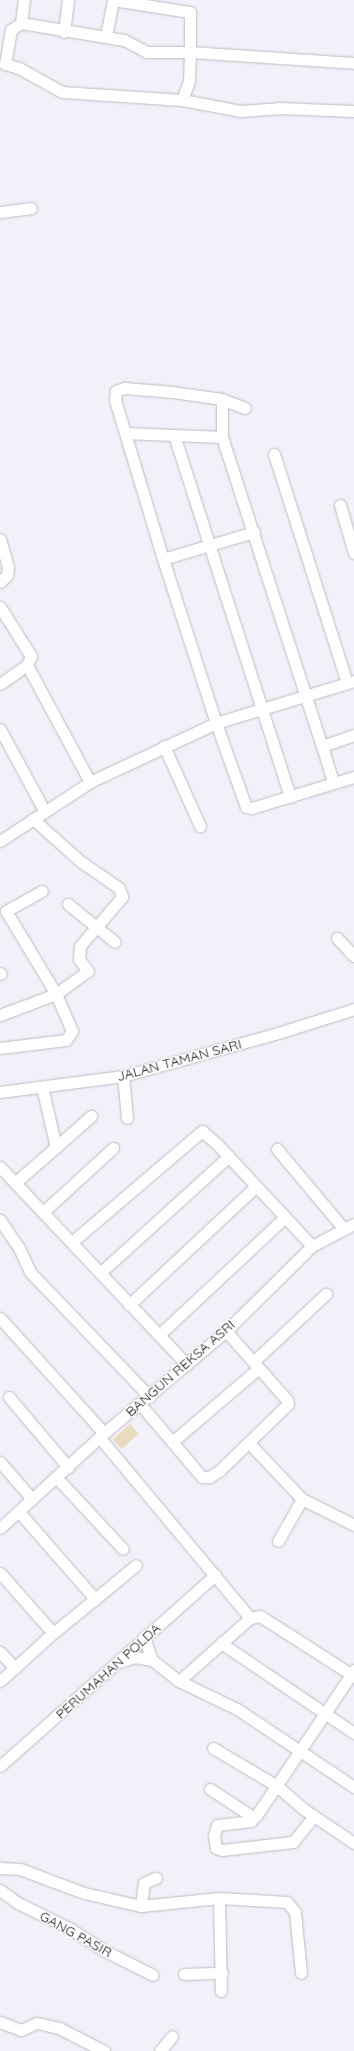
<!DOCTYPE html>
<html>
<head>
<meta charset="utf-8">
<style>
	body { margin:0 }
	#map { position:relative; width:354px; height:2051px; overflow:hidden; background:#f2f1f9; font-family:Quicksand,sans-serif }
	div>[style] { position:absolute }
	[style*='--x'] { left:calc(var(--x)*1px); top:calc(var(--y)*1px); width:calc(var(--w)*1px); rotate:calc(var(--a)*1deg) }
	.green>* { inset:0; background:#e9dabe; transform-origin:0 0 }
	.roads { filter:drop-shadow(0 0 1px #bdbbc2) drop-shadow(0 0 1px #bdbbc2) }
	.minor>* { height:11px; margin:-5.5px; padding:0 5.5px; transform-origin:5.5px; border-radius:5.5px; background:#fff }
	span { translate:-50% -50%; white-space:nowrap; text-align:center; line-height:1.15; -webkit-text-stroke:3px #fff; paint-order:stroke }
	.street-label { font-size:14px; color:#1d1d1f }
</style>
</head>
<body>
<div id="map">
	<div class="green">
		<i style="left:130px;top:1424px;width:13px;height:23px;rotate:48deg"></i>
	</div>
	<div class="roads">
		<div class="minor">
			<i style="--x:113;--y:0;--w:78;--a:8.9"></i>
			<i style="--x:190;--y:12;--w:40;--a:90"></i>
			<i style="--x:190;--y:52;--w:29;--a:92"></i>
			<i style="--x:189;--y:81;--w:20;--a:110"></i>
			<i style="--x:182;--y:100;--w:120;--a:-176.2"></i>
			<i style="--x:62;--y:92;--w:49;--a:-150.8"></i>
			<i style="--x:19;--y:68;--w:15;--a:-164"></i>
			<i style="--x:5;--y:64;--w:35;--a:-80"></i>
			<i style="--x:11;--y:30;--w:12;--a:-35"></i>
			<i style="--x:21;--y:23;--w:104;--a:9.4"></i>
			<i style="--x:124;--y:40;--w:26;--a:28"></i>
			<i style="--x:147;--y:52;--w:43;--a:0"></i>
			<i style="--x:190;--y:52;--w:164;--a:3.8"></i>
			<i style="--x:21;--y:23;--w:23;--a:-83"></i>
			<i style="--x:64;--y:32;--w:32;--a:-83"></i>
			<i style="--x:106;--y:36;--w:37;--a:-79"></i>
			<i style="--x:182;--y:100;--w:59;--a:10.7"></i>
			<i style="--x:240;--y:111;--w:39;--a:-4"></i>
			<i style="--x:279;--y:108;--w:75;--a:2.3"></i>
			<i style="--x:0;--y:212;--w:31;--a:-7"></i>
			<i style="--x:222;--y:399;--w:38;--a:90"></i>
			<i style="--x:245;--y:408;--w:25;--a:-159"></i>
			<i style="--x:222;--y:399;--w:49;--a:-171.9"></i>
			<i style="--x:173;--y:392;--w:49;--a:-175.3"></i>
			<i style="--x:124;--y:388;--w:9;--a:159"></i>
			<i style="--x:116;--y:391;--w:9;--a:96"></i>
			<i style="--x:115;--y:400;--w:166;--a:73.2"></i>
			<i style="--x:163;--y:559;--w:172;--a:72.1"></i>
			<i style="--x:216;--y:723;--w:89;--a:70.3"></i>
			<i style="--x:246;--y:807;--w:6;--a:9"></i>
			<i style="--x:252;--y:808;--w:107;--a:-16.9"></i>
			<i style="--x:125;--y:433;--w:49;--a:2.3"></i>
			<i style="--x:174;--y:435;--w:380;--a:72.2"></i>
			<i style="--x:174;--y:435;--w:48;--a:2.4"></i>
			<i style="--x:222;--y:437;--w:325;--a:72.1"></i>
			<i style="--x:322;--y:746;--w:34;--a:-19"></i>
			<i style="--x:274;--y:454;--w:240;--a:72.3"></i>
			<i style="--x:340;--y:505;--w:50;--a:73.7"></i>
			<i style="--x:0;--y:539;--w:29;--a:74"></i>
			<i style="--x:8;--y:567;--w:8;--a:97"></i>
			<i style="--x:7;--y:575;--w:10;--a:135"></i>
			<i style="--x:163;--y:559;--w:95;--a:-16.5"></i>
			<i style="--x:0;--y:607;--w:58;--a:57.7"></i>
			<i style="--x:31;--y:656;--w:10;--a:114"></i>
			<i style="--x:0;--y:684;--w:33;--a:-35"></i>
			<i style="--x:27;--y:665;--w:133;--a:61.7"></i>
			<i style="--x:0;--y:729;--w:94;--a:61.5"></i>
			<i style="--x:164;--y:746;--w:88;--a:65.8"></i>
			<i style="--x:322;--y:746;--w:38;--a:73"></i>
			<i style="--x:0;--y:841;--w:108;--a:-33.2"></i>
			<i style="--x:90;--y:782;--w:139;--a:-25.1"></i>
			<i style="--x:216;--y:723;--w:144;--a:-16.9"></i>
			<i style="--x:68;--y:904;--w:60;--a:39"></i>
			<i style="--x:337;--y:938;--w:25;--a:47"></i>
			<i style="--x:0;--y:973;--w:1;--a:45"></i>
			<i style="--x:0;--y:1015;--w:60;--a:-20.6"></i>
			<i style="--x:56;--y:994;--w:39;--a:-36"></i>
			<i style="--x:88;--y:971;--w:15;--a:-127"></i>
			<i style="--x:79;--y:959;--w:13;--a:-86"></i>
			<i style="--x:80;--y:946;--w:65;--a:-49.4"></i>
			<i style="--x:122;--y:897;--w:9;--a:-108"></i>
			<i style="--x:119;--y:888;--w:47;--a:-145.3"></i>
			<i style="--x:80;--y:861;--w:63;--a:-138.2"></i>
			<i style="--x:0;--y:1048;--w:66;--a:-6.9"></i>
			<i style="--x:66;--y:1040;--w:11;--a:-56"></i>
			<i style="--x:72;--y:1031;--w:40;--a:-113.4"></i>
			<i style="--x:56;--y:994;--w:97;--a:-121.1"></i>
			<i style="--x:6;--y:911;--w:41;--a:-29.1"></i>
			<i style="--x:123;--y:1076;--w:42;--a:84.6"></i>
			<i style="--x:42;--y:1087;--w:62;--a:76.9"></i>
			<i style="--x:0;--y:1092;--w:124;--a:-7.4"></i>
			<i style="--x:123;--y:1076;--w:161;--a:-15.5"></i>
			<i style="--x:278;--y:1033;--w:80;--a:-17.5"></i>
			<i style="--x:277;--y:1149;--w:104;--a:50.1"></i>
			<i style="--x:0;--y:1167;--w:272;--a:46.6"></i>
			<i style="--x:16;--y:1182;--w:100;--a:-41.3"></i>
			<i style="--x:43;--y:1212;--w:95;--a:-42.4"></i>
			<i style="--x:0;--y:1220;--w:34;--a:56"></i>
			<i style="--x:19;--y:1248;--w:26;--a:65"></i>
			<i style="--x:30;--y:1272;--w:173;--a:46.2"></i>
			<i style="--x:72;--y:1242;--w:171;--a:-40.5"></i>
			<i style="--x:202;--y:1131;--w:20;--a:41"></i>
			<i style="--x:217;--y:1144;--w:139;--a:47"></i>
			<i style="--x:100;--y:1273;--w:174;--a:-42.2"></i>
			<i style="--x:129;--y:1305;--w:174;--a:-43.1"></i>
			<i style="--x:0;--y:1318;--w:155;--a:47.9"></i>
			<i style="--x:160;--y:1334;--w:171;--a:-43.1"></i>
			<i style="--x:253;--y:1362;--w:100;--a:-43"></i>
			<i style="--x:9;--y:1397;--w:92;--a:49.9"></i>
			<i style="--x:140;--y:1404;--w:96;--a:49.7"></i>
			<i style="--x:202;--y:1477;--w:7;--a:0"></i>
			<i style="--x:209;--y:1477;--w:12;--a:-31"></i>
			<i style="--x:219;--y:1471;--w:96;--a:-44.2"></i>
			<i style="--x:288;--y:1404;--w:4;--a:-104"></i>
			<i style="--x:287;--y:1400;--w:92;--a:-131.5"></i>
			<i style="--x:100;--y:1438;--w:234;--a:50.2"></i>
			<i style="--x:172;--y:1442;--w:114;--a:-40.4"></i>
			<i style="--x:250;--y:1444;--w:76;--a:46.6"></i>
			<i style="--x:302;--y:1499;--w:48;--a:119.7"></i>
			<i style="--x:0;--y:1462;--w:49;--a:49.1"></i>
			<i style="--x:56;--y:1477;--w:98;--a:47.1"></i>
			<i style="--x:302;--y:1499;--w:58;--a:26.6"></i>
			<i style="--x:0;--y:1528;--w:141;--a:-42.4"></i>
			<i style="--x:104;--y:1433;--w:159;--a:-39.9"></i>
			<i style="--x:226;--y:1331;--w:121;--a:-44.7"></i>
			<i style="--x:312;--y:1246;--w:47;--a:-27.6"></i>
			<i style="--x:0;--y:1573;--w:80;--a:48.5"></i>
			<i style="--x:95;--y:1599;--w:53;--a:-39.7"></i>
			<i style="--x:144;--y:1637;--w:24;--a:71"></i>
			<i style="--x:221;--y:1643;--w:161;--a:34.1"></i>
			<i style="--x:0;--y:1652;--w:22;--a:47"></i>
			<i style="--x:119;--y:1662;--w:17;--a:-17"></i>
			<i style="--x:135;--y:1657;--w:17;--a:10"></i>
			<i style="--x:152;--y:1660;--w:34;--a:38"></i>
			<i style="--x:179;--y:1681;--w:64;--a:25.8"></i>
			<i style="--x:237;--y:1709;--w:141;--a:33.7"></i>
			<i style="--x:0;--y:1681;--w:72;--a:-42.2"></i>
			<i style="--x:53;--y:1633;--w:54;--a:-39"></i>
			<i style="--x:95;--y:1599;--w:116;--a:-131.1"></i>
			<i style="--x:179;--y:1681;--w:95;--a:-41.6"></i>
			<i style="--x:250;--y:1618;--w:10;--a:-11"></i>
			<i style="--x:260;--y:1616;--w:112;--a:32.6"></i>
			<i style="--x:213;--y:1748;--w:74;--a:30.7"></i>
			<i style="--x:277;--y:1786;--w:37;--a:41"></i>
			<i style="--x:305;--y:1810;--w:59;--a:34"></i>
			<i style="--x:0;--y:1766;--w:288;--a:-41.6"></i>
			<i style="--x:210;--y:1789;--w:51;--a:33.1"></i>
			<i style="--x:253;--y:1817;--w:3;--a:-18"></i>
			<i style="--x:256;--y:1816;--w:176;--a:-56.1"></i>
			<i style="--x:255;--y:1816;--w:6;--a:129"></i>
			<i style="--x:251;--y:1821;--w:34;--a:173"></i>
			<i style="--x:217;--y:1825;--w:11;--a:105"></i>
			<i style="--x:214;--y:1836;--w:12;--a:81"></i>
			<i style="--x:216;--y:1848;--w:6;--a:18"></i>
			<i style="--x:222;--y:1850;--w:71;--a:-6.4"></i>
			<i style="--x:293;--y:1842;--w:33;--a:-51"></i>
			<i style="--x:0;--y:1868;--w:20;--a:3"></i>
			<i style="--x:20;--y:1869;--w:68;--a:20.6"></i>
			<i style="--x:84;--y:1893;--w:58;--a:12.8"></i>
			<i style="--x:141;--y:1906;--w:78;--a:-5.9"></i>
			<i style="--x:219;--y:1898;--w:68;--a:3.4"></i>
			<i style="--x:287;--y:1902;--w:13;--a:51"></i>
			<i style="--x:295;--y:1912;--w:61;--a:84.4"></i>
			<i style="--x:0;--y:1890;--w:22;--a:36"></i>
			<i style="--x:18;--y:1903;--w:57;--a:26.1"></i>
			<i style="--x:69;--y:1928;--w:45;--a:32.3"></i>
			<i style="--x:107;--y:1952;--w:51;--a:26.6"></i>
			<i style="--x:219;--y:1898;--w:93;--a:88.8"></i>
			<i style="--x:141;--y:1906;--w:23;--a:-83"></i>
			<i style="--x:144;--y:1883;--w:13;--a:-23"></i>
			<i style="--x:184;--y:1974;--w:38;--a:-2"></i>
			<i style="--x:0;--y:2022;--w:22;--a:21"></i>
			<i style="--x:21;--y:2030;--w:17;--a:-24"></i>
			<i style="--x:37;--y:2023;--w:23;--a:13"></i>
			<i style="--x:59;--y:2028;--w:51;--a:27.1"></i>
			<i style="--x:160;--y:2051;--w:19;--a:-51"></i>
		</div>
	</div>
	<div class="street-label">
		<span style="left:179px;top:1060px;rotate:-15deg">JALAN TAMAN SARI</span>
		<span style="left:180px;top:1368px;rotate:-41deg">BANGUN REKSA ASRI</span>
		<span style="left:108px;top:1671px;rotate:-42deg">PERUMAHAN POLDA</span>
		<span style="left:76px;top:1934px;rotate:29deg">GANG PASIR</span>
	</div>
</div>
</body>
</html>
